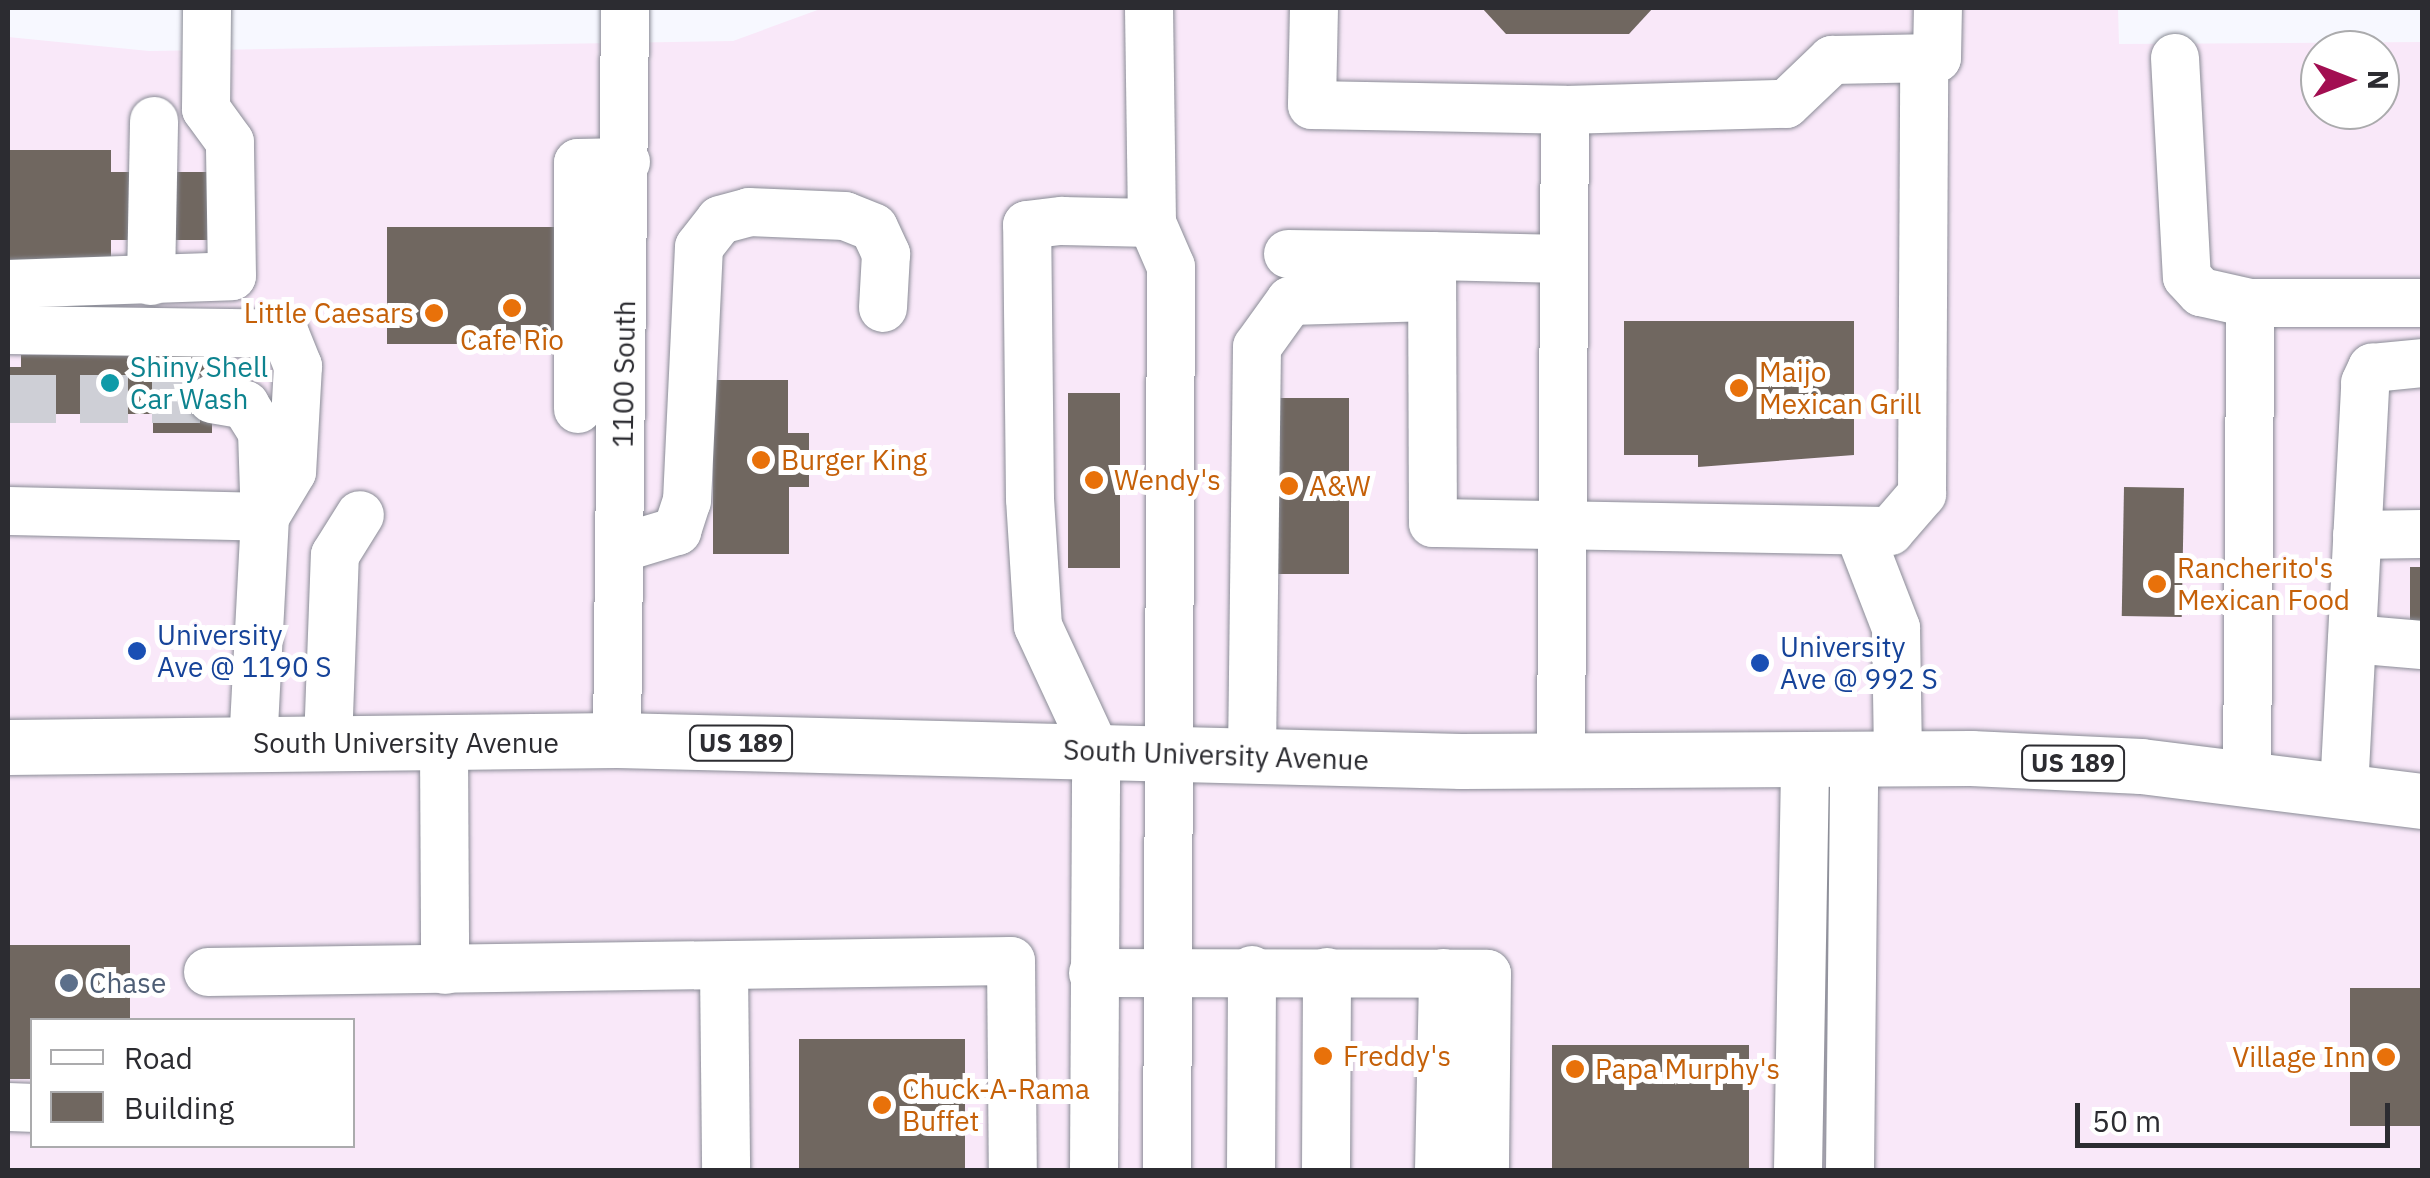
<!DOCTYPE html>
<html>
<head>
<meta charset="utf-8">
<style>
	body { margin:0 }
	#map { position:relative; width:2430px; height:1178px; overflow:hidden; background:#f7f8ff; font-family:"IBM Plex Sans",sans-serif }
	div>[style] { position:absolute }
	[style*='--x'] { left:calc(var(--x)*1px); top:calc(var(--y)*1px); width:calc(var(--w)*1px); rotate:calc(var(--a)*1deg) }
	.commercial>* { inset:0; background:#f9e8f9 }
	.building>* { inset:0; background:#706760; transform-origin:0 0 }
	.minor-tunnel>* { height:48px; margin-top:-24px; transform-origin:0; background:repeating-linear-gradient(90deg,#cecfd6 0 48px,transparent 0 72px) }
	.roads { filter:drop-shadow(0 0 2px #8a8c96) drop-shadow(0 0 2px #8a8c96) }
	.minor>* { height:48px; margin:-24px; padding:0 24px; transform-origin:24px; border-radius:24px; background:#fff }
	.highway>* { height:55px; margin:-27.5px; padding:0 27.5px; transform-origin:27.5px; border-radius:27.5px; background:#fff }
	.dots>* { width:28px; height:28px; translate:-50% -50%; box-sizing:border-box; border:5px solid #fff; border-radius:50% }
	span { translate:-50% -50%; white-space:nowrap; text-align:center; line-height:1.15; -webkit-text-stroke:10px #fff; paint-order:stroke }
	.shield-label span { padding:2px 8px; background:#fff; border:2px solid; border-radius:8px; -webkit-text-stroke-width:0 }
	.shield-label { font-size:25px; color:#2c2c31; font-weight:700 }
	.food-label { font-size:28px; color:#c56008 }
	.right { translate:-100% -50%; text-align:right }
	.left { translate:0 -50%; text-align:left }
	.culture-label { font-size:28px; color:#0d838f }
	.street-label { font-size:28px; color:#2c2c31 }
	.transit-label { font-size:28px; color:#164399 }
	.service-label { font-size:28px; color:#4e5e75 }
	.frame { position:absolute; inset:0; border:10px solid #2c2c31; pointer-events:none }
	.legend { position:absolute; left:30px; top:1018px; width:325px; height:130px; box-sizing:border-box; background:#fff; border:2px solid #ababad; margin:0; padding:12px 18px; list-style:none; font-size:30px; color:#2c2c31 }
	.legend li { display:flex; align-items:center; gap:20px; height:50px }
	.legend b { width:50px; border:2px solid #ababad }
	.north { position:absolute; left:2300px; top:30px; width:100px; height:100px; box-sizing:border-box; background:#fff; border:2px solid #ababad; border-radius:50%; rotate:90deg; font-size:28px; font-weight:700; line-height:40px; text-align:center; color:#2c2c31 }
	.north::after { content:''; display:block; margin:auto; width:35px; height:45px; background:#a20e51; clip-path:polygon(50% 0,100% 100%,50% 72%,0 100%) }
	.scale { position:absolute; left:2075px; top:1103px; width:315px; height:45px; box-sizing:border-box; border:5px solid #2c2c31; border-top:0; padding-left:12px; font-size:30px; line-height:35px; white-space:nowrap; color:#2c2c31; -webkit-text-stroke:8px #fff; paint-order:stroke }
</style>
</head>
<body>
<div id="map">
	<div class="commercial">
		<i style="clip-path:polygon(evenodd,823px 8px,2118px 8px,2119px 44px,2422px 42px,2422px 1170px,8px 1170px,8px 37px,149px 51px,733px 41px,823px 8px,2320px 50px,2380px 50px,2380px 110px,2320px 110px,2320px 50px,823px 8px,32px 1020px,352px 1020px,352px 1146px,32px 1146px,32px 1020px)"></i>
	</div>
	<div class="building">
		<i style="clip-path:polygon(1482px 8px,1653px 8px,1629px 34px,1506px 34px)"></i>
		<i style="clip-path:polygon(8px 150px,111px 150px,111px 172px,211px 172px,211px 240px,111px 240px,111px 262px,8px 262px)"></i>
		<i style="left:387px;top:227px;width:169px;height:117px"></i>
		<i style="clip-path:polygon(1624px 321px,1854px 321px,1854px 455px,1698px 467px,1698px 455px,1624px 455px)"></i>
		<i style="clip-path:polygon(21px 355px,212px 355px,212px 433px,153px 433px,153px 414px,8px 414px,8px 367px,21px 367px)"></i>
		<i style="clip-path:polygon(713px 380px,788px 380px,788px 433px,809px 433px,809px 487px,789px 487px,789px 554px,713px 554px)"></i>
		<i style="left:1068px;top:393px;width:52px;height:175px"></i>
		<i style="left:1277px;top:398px;width:72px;height:176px"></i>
		<i style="left:2124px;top:487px;width:60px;height:129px;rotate:1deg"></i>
		<i style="left:2410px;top:567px;width:12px;height:65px"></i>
		<i style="clip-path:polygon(8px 945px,130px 945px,130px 1020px,32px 1020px,32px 1079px,8px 1079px)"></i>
		<i style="left:2350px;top:988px;width:72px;height:138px"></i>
		<i style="left:799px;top:1039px;width:166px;height:131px"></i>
		<i style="left:1552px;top:1045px;width:197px;height:125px"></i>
	</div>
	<div class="minor-tunnel">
		<i style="--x:8;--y:399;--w:204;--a:0"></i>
	</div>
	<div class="roads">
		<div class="minor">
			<i style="--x:1149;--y:8;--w:215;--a:89.2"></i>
			<i style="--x:1314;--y:8;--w:97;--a:91.2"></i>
			<i style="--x:1312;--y:105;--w:253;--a:1.1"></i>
			<i style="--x:1565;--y:110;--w:221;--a:-1.6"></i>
			<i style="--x:1786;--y:104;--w:64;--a:-43.7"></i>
			<i style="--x:1832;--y:60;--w:105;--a:-1.1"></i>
			<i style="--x:1937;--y:58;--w:50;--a:-88.9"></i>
			<i style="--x:2175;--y:58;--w:219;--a:86.9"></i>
			<i style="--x:2187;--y:277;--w:21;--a:47"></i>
			<i style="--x:2201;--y:292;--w:50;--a:12.7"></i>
			<i style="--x:2250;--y:303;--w:172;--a:0"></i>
			<i style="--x:1288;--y:254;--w:144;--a:0.8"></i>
			<i style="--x:1564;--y:259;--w:132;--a:-178.7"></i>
			<i style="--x:1432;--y:256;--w:267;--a:89.8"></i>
			<i style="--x:1433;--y:523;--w:457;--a:1"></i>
			<i style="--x:1890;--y:531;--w:49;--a:-49.1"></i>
			<i style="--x:1922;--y:494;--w:436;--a:-89.7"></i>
			<i style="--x:151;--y:281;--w:160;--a:-88.9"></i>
			<i style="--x:8;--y:284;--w:224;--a:-2"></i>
			<i style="--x:232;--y:276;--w:134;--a:-90.9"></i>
			<i style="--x:230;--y:142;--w:41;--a:-126"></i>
			<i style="--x:206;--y:109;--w:101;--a:-89.4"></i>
			<i style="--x:8;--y:330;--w:277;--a:0.8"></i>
			<i style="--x:285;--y:334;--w:35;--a:68"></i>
			<i style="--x:298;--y:366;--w:106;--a:93.2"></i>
			<i style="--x:292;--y:472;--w:52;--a:121"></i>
			<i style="--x:212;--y:399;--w:34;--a:10"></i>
			<i style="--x:245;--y:405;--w:32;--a:58"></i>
			<i style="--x:262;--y:432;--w:61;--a:88.1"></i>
			<i style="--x:578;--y:409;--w:246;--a:-90"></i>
			<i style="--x:578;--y:163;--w:48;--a:-1.2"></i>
			<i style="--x:8;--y:511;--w:257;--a:1.3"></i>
			<i style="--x:265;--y:517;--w:227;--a:93"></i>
			<i style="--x:1860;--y:535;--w:100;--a:68.8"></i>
			<i style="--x:1896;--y:628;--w:130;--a:89.1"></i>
			<i style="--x:2357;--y:535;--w:65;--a:-0.9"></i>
			<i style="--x:621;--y:548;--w:59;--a:-16.9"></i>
			<i style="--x:677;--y:531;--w:32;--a:-72"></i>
			<i style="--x:687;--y:501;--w:254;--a:-87.3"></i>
			<i style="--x:699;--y:247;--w:34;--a:-52"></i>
			<i style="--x:720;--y:220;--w:30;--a:-15"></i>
			<i style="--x:749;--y:212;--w:96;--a:2.4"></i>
			<i style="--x:845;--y:216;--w:31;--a:22"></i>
			<i style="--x:874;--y:228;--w:29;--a:65"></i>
			<i style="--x:886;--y:254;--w:54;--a:93.2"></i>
			<i style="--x:2352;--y:639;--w:70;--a:4.9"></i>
			<i style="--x:617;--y:740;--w:732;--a:-89.37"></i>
			<i style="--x:328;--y:743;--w:188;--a:-87.9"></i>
			<i style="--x:335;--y:555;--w:47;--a:-58"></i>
			<i style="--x:444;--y:746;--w:224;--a:89.7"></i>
			<i style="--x:1252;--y:756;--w:409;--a:-89.3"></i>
			<i style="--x:1257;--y:347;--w:57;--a:-54.3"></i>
			<i style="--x:1290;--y:301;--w:142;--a:-1.6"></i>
			<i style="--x:1561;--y:760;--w:650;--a:-89.65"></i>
			<i style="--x:2247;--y:778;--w:475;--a:-89.6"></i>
			<i style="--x:2344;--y:790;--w:408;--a:-87"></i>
			<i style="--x:2365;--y:383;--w:17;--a:-65"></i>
			<i style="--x:2372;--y:368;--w:50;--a:-5.7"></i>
			<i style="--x:724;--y:968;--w:202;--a:89.4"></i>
			<i style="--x:208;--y:972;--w:803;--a:-0.78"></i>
			<i style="--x:1011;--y:961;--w:209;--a:89.5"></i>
			<i style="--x:1093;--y:973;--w:394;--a:0.1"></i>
			<i style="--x:1487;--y:974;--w:196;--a:90.6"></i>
			<i style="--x:8;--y:1107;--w:24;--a:2"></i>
			<i style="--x:1094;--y:1170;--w:419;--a:-89.7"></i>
			<i style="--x:1096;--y:751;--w:138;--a:-114.9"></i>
			<i style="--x:1038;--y:626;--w:127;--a:-93.6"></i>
			<i style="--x:1030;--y:499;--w:274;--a:-90.6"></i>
			<i style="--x:1027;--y:225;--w:35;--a:-7"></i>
			<i style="--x:1062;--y:221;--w:90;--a:1.3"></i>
			<i style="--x:1152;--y:223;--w:48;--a:66.6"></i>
			<i style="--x:1171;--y:267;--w:903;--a:90.25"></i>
			<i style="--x:1251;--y:1170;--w:200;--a:-89.7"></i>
			<i style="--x:1326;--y:1170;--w:198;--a:-89.7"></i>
			<i style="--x:1439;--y:1170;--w:197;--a:-88.8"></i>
			<i style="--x:1798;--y:1170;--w:411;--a:-89"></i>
			<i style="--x:1850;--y:1170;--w:412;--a:-89.4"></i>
		</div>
		<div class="highway">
			<i style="--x:8;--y:747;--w:609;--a:-0.66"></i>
			<i style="--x:617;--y:740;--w:844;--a:1.43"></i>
			<i style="--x:1461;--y:761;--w:510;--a:-0.34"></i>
			<i style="--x:1971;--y:758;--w:170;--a:2.7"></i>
			<i style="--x:2141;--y:766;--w:283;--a:7.1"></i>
		</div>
	</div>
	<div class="dots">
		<i style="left:512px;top:308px;background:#e8710a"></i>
		<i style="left:434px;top:313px;background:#e8710a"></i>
		<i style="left:110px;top:383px;background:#0f9aa8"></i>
		<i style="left:1739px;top:388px;background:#e8710a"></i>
		<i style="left:761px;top:460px;background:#e8710a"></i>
		<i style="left:1094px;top:480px;background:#e8710a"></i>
		<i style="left:1289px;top:486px;background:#e8710a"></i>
		<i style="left:2157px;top:584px;background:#e8710a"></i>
		<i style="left:137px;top:651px;background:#1a4fb4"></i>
		<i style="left:1760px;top:663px;background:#1a4fb4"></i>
		<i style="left:69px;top:983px;background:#5c6f8a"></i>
		<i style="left:1323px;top:1056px;background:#e8710a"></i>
		<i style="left:2386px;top:1057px;background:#e8710a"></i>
		<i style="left:1575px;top:1069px;background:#e8710a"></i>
		<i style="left:882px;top:1105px;background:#e8710a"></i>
	</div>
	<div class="shield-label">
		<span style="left:741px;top:743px">US 189</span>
		<span style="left:2073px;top:763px">US 189</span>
	</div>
	<div class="food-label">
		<span class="right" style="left:414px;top:313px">Little Caesars</span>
		<span style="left:512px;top:340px">Cafe Rio</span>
		<span class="left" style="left:1759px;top:388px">Maijo<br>Mexican Grill</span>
		<span class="left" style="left:781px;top:460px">Burger King</span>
		<span class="left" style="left:1114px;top:480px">Wendy's</span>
		<span class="left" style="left:1309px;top:486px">A&amp;W</span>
		<span class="left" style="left:2177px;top:584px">Rancherito's<br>Mexican Food</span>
		<span class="left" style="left:1343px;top:1056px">Freddy's</span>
		<span class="right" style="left:2366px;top:1057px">Village Inn</span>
		<span class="left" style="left:1595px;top:1069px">Papa Murphy's</span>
		<span class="left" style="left:902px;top:1105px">Chuck-A-Rama<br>Buffet</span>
	</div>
	<div class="culture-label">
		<span class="left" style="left:130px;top:383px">Shiny Shell<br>Car Wash</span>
	</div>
	<div class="street-label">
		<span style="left:624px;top:374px;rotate:-89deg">1100 South</span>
		<span style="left:406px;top:743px">South University Avenue</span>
		<span style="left:1216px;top:755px;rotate:2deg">South University Avenue</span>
	</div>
	<div class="transit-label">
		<span class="left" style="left:157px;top:651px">University<br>Ave @ 1190 S</span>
		<span class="left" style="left:1780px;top:663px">University<br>Ave @ 992 S</span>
	</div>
	<div class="service-label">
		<span class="left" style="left:89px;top:983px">Chase</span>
	</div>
	<div class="frame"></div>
	<ul class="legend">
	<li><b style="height:12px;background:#fff"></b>Road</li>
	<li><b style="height:28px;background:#706760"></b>Building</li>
	</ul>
	<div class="north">N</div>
	<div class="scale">50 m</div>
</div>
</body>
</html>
